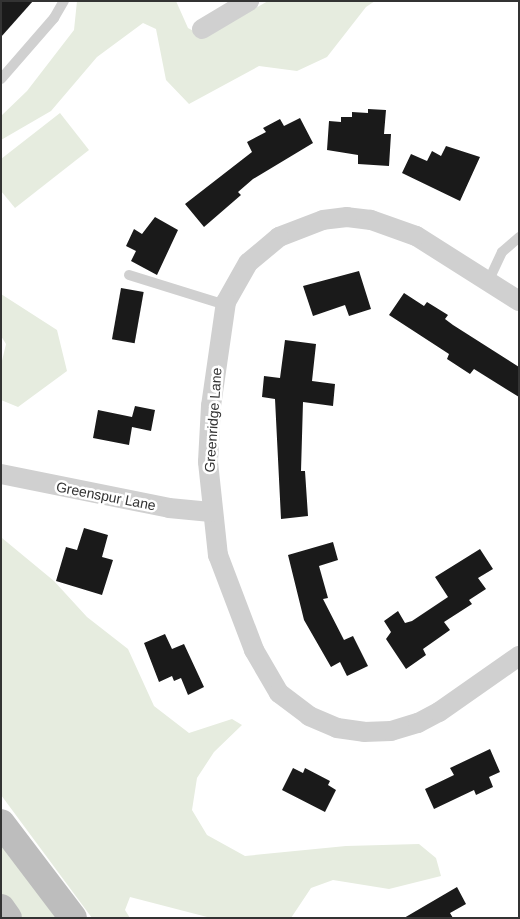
<!DOCTYPE html>
<html>
<head>
<meta charset="utf-8">
<style>
	body { margin:0 }
	#map { position:relative; width:520px; height:919px; overflow:hidden; background:#fff; font-family:Helvetica,sans-serif }
	div>[style] { position:absolute }
	[style*='--x'] { left:calc(var(--x)*1px); top:calc(var(--y)*1px); width:calc(var(--w)*1px); rotate:calc(var(--a)*1deg) }
	.green>* { inset:0; background:#e6ecdf }
	.building>* { inset:0; background:#1a1a1a; transform-origin:0 0 }
	.lane>* { height:10px; margin:-5px; padding:0 5px; transform-origin:5px; border-radius:5px; background:#d0d0d0 }
	.street>* { height:20px; margin:-10px; padding:0 10px; transform-origin:10px; border-radius:10px; background:#d0d0d0 }
	.secondary>* { height:28px; margin:-14px; padding:0 14px; transform-origin:14px; border-radius:14px; background:#bdbdbd }
	span { translate:-50% -50%; white-space:nowrap; text-align:center; line-height:1.15; -webkit-text-stroke:5px #fff; paint-order:stroke }
	.street-label { font-size:14px; color:#333 }
	.frame { position:absolute; inset:0; border:2px solid #333; pointer-events:none }
</style>
</head>
<body>
<div id="map">
	<div class="green">
		<i style="clip-path:polygon(77px 1px,176px 1px,188px 28px,205px 37px,268px 1px,375px 1px,366px 7px,327px 57px,297px 71px,259px 66px,189px 104px,166px 80px,156px 29px,143px 23px,97px 57px,51px 111px,1px 140px,1px 116px,27px 91px,74px 30px)"></i>
		<i style="clip-path:polygon(60px 113px,89px 150px,15px 208px,1px 191px,1px 159px)"></i>
		<i style="clip-path:polygon(1px 294px,57px 330px,67px 371px,18px 407px,1px 400px,1px 365px,6px 344px,1px 336px)"></i>
		<i style="clip-path:polygon(2px 538px,54px 581px,87px 617px,128px 649px,154px 706px,189px 733px,232px 719px,242px 725px,214px 752px,197px 778px,192px 810px,207px 835px,245px 856px,346px 846px,419px 844px,436px 858px,441px 876px,389px 889px,333px 880px,311px 888px,291px 918px,211px 918px,130px 897px,125px 910px,130px 918px,92px 918px,1px 795px)"></i>
		<i style="clip-path:polygon(1px 837px,63px 918px,17px 918px,1px 897px)"></i>
	</div>
	<div class="building">
		<i style="clip-path:polygon(1px 1px,33px 1px,1px 37px)"></i>
		<i style="clip-path:polygon(368px 109px,386px 110px,384px 134px,391px 134px,389px 166px,358px 164px,358px 155px,327px 150px,329px 121px,341px 122px,341px 117px,352px 117px,352px 112px,368px 113px)"></i>
		<i style="clip-path:polygon(300px 118px,313px 143px,253px 179px,238px 192px,241px 195px,204px 227px,185px 204px,252px 152px,247px 142px,266px 132px,263px 128px,280px 119px,284px 126px)"></i>
		<i style="clip-path:polygon(446px 146px,480px 157px,460px 201px,402px 173px,411px 154px,427px 161px,432px 151px,441px 156px)"></i>
		<i style="clip-path:polygon(155px 217px,178px 230px,157px 275px,131px 261px,136px 251px,126px 246px,134px 229px,142px 234px)"></i>
		<i style="clip-path:polygon(359px 271px,371px 309px,349px 316px,345px 305px,313px 316px,303px 286px)"></i>
		<i style="left:121px;top:288px;width:23px;height:52px;rotate:10deg"></i>
		<i style="clip-path:polygon(404px 293px,424px 306px,427px 302px,448px 315px,445px 319px,453px 325px,519px 367px,519px 397px,474px 369px,470px 374px,447px 359px,449px 354px,389px 315px)"></i>
		<i style="clip-path:polygon(285px 340px,316px 344px,312px 381px,335px 384px,333px 406px,303px 402px,301px 471px,305px 471px,308px 516px,281px 519px,275px 399px,262px 397px,264px 376px,280px 378px)"></i>
		<i style="clip-path:polygon(135px 406px,155px 410px,151px 431px,132px 427px,129px 445px,93px 438px,98px 410px,132px 417px)"></i>
		<i style="clip-path:polygon(84px 528px,108px 535px,102px 557px,113px 560px,102px 595px,56px 581px,66px 547px,77px 550px)"></i>
		<i style="clip-path:polygon(333px 542px,338px 560px,319px 566px,328px 598px,323px 599px,344px 640px,353px 636px,368px 666px,347px 676px,340px 662px,331px 667px,304px 620px,288px 555px)"></i>
		<i style="clip-path:polygon(480px 549px,493px 569px,478px 578px,486px 589px,469px 600px,472px 604px,444px 622px,450px 630px,423px 649px,426px 655px,406px 669px,386px 639px,391px 632px,384px 621px,398px 611px,405px 623px,412px 621px,448px 597px,435px 577px)"></i>
		<i style="clip-path:polygon(165px 634px,172px 649px,184px 644px,204px 687px,188px 695px,181px 678px,174px 681px,172px 676px,159px 682px,144px 643px)"></i>
		<i style="clip-path:polygon(490px 749px,500px 772px,489px 777px,493px 787px,476px 795px,474px 790px,434px 809px,425px 789px,454px 775px,450px 768px)"></i>
		<i style="clip-path:polygon(293px 768px,303px 773px,305px 768px,330px 781px,328px 785px,336px 790px,325px 812px,282px 790px)"></i>
		<i style="clip-path:polygon(457px 887px,466px 904px,450px 913px,453px 918px,404px 918px)"></i>
	</div>
	<div class="lane">
		<i style="--x:1;--y:79;--w:81;--a:-49"></i>
		<i style="--x:54;--y:18;--w:20;--a:-60"></i>
		<i style="--x:129;--y:275;--w:102;--a:17.2"></i>
		<i style="--x:488;--y:282;--w:33;--a:-65"></i>
		<i style="--x:502;--y:252;--w:23;--a:-41"></i>
	</div>
	<div class="street">
		<i style="--x:202;--y:29;--w:55;--a:-30.8"></i>
		<i style="--x:519;--y:301;--w:122;--a:-147.7"></i>
		<i style="--x:416;--y:236;--w:48;--a:-160.4"></i>
		<i style="--x:371;--y:220;--w:24;--a:-173"></i>
		<i style="--x:347;--y:217;--w:24;--a:173"></i>
		<i style="--x:323;--y:220;--w:47;--a:158.9"></i>
		<i style="--x:279;--y:237;--w:40;--a:140"></i>
		<i style="--x:248;--y:263;--w:45;--a:119.4"></i>
		<i style="--x:226;--y:302;--w:105;--a:98.2"></i>
		<i style="--x:211;--y:406;--w:56;--a:93.1"></i>
		<i style="--x:208;--y:462;--w:94;--a:83.9"></i>
		<i style="--x:218;--y:555;--w:102;--a:69.2"></i>
		<i style="--x:254;--y:650;--w:50;--a:59.8"></i>
		<i style="--x:279;--y:693;--w:38;--a:37"></i>
		<i style="--x:309;--y:716;--w:30;--a:23"></i>
		<i style="--x:337;--y:728;--w:27;--a:8"></i>
		<i style="--x:364;--y:732;--w:27;--a:-2"></i>
		<i style="--x:391;--y:731;--w:28;--a:-17"></i>
		<i style="--x:418;--y:723;--w:24;--a:-28"></i>
		<i style="--x:439;--y:712;--w:98;--a:-35"></i>
		<i style="--x:1;--y:474;--w:171;--a:11.4"></i>
		<i style="--x:169;--y:508;--w:42;--a:5.4"></i>
	</div>
	<div class="secondary">
		<i style="--x:1;--y:823;--w:119;--a:52.8"></i>
		<i style="--x:1;--y:908;--w:12;--a:55"></i>
	</div>
	<div class="street-label">
		<span style="left:213px;top:420px;rotate:-86deg">Greenridge Lane</span>
		<span style="left:106px;top:496px;rotate:11deg">Greenspur Lane</span>
	</div>
	<div class="frame"></div>
</div>
</body>
</html>
